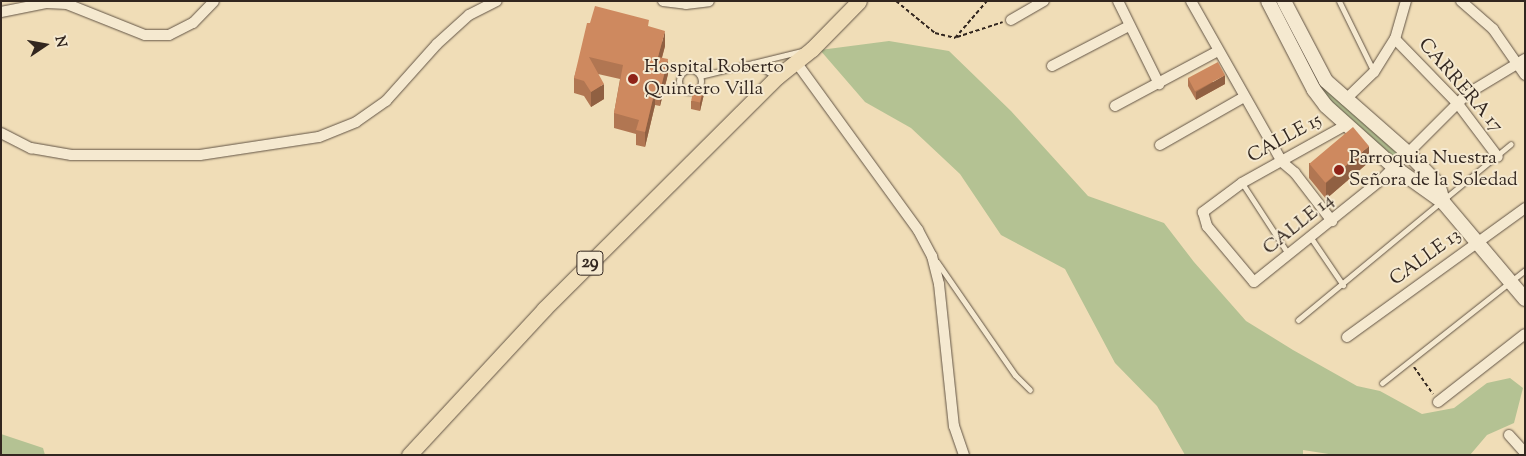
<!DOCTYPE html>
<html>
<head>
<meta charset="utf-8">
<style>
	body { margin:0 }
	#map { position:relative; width:1526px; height:456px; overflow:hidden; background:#f0ddb7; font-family:"Sorts Mill Goudy",serif }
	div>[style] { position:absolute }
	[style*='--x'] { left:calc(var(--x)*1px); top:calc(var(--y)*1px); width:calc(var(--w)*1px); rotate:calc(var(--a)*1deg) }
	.green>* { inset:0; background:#b4c293 }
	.path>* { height:2px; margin-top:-1px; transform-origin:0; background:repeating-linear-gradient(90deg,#32261f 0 4px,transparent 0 6.5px) }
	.roads { filter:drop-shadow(0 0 1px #625445) drop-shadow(0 0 1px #625445) }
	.service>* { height:5px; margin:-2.5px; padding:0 2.5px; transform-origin:2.5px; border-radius:2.5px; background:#f5e9d0 }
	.service>.ring { margin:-2.5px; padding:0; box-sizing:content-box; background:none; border:5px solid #f5e9d0; border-radius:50% }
	.minor>* { height:10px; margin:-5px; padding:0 5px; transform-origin:5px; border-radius:5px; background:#f5e9d0 }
	.secondary>* { height:14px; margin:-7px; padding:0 7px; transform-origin:7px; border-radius:7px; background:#f5e9d0 }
	.primary>* { height:15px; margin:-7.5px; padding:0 7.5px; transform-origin:7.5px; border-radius:7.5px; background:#f0ddb7 }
	.wall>* { inset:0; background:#b17652 }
	.shaded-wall>* { inset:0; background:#906042 }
	.building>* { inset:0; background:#ce895f; transform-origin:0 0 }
	.dots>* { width:14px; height:14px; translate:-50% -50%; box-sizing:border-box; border:2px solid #f5e9d0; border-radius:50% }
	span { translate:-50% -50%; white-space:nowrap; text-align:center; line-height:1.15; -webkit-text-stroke:4px #f5e9d0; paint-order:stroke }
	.shield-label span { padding:1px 4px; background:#f5e9d0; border:1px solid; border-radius:4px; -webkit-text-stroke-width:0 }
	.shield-label { font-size:18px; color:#32261f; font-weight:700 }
	.poi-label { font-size:19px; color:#32261f }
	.left { translate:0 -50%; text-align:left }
	.street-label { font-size:19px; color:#32261f }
	.frame { position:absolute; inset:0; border:2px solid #32261f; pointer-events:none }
	.north { position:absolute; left:20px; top:20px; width:50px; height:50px; -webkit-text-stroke:4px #f5e9d0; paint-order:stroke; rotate:78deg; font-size:14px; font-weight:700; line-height:20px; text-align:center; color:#32261f }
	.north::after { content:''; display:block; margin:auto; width:18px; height:22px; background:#32261f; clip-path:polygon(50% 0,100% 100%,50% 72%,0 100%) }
</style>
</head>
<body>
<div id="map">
	<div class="green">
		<i style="clip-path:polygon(1276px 1px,1321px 85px,1399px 155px,1395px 159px,1333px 104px,1319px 87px)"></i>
		<i style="clip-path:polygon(889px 41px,949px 51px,1011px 111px,1088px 196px,1164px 223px,1194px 262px,1246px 321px,1293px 350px,1357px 386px,1380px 391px,1422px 414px,1454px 408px,1487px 383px,1510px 378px,1523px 388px,1514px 423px,1487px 435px,1470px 455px,1335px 455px,1303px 450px,1303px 455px,1185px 455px,1157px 406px,1115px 363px,1065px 269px,1001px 235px,960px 174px,911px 128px,865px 102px,820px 50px)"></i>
		<i style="clip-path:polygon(1px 434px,43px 448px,45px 455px,1px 455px)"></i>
	</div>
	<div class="path">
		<i style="--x:896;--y:1;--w:50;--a:39.4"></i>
		<i style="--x:935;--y:33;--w:21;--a:14"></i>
		<i style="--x:955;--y:38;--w:49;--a:-49.1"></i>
		<i style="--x:957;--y:37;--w:48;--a:-18.1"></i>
		<i style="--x:1414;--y:367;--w:33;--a:55"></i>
	</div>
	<div class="roads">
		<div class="service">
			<i style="--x:1339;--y:1;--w:79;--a:63.8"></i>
			<i style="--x:753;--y:63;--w:27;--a:31"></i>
			<i class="ring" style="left:679px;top:70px;width:17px;height:17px"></i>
			<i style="--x:700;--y:76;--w:105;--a:-13.8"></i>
			<i style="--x:1242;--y:183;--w:86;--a:56.9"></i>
			<i style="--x:1311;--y:238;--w:57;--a:55.8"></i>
			<i style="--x:937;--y:262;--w:137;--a:55.4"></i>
			<i style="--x:1015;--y:375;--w:21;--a:45"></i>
			<i style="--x:1298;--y:320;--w:276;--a:-39.6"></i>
			<i style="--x:1382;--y:383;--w:182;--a:-38.3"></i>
		</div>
		<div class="minor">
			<i style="--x:663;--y:1;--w:23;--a:7"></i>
			<i style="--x:686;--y:4;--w:23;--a:-7"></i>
			<i style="--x:1118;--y:1;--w:93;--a:63.7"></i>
			<i style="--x:1191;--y:1;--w:185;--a:60.5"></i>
			<i style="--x:1282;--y:162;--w:17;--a:40"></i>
			<i style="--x:1295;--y:173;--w:61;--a:52.4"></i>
			<i style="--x:1461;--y:1;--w:43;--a:41.2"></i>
			<i style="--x:1493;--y:29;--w:56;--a:55.2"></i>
			<i style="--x:1;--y:12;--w:47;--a:-11.1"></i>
			<i style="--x:47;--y:3;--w:20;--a:3"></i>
			<i style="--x:67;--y:4;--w:84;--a:21.7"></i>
			<i style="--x:145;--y:35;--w:24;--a:0"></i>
			<i style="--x:169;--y:35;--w:27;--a:-27"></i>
			<i style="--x:193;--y:23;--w:30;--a:-46"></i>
			<i style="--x:1011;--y:20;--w:38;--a:-30"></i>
			<i style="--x:1395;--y:39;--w:91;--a:45.9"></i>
			<i style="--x:1458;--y:104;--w:66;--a:53"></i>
			<i style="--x:796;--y:62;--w:208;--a:54"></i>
			<i style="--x:918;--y:230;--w:30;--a:62"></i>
			<i style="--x:932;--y:256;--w:29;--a:76"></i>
			<i style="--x:939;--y:284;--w:143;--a:84"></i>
			<i style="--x:954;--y:426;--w:31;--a:71"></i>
			<i style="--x:1052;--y:66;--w:87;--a:-27.5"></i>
			<i style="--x:1345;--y:100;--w:40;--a:-44"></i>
			<i style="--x:1374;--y:72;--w:39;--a:-58"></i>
			<i style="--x:1395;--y:39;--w:40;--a:-74"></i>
			<i style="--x:1115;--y:106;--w:117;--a:-28.1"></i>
			<i style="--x:1346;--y:125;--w:119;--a:150.9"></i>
			<i style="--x:1242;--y:183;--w:49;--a:143.4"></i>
			<i style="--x:1203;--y:212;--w:15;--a:74"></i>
			<i style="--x:1207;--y:226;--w:73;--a:50"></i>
			<i style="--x:1254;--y:282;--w:163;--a:-38.8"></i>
			<i style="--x:1381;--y:180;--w:122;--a:-45"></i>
			<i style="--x:1467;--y:94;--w:68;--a:-31.1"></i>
			<i style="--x:1;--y:133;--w:34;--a:27"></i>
			<i style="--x:31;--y:148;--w:41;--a:9.9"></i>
			<i style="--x:71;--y:155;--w:129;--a:0"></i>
			<i style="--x:200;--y:155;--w:120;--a:-8.6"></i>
			<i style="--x:319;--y:137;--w:40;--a:-22"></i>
			<i style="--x:356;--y:122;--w:37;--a:-35"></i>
			<i style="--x:386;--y:101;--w:76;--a:-48.2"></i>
			<i style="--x:437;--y:44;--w:43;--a:-42.2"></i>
			<i style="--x:469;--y:15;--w:31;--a:-27"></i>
			<i style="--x:1160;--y:145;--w:97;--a:-29.7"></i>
			<i style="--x:1347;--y:337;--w:220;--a:-35.9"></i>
			<i style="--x:1438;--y:402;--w:110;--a:-38"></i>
			<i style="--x:1509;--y:435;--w:24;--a:48"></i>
		</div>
		<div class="secondary">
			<i style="--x:1268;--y:1;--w:100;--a:62.7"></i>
			<i style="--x:1314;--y:90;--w:20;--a:53"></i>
			<i style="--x:1326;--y:106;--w:91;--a:41.9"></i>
			<i style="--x:1394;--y:167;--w:60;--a:35.5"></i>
			<i style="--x:1443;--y:202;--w:127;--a:49.8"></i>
			<i style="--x:1284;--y:1;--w:90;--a:62.3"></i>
			<i style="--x:1326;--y:81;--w:109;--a:41.3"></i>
			<i style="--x:1408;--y:153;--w:43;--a:45.9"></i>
			<i style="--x:1438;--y:184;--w:19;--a:74"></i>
		</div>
		<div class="primary">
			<i style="--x:409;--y:455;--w:199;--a:-47.2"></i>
			<i style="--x:544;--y:309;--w:329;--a:-44.9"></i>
			<i style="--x:777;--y:77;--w:45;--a:-38.7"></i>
			<i style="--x:812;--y:49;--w:67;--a:-45.6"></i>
		</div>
	</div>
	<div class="wall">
		<i style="clip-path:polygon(590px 23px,649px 27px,665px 46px,662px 58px,668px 74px,660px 106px,655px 105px,645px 147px,636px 145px,636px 134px,614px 128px,614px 113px,620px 79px,598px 74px,604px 99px,591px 107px,584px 96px,574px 93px,574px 78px)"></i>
		<i style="clip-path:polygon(1188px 78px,1225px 84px,1196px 100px,1188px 86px)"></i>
		<i style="clip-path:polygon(704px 94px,700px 111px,691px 109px,691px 101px)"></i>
		<i style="clip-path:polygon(1369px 162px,1326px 199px,1309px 178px,1309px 163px)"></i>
	</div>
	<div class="shaded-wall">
		<i style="clip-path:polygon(665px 31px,665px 46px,658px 71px,658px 57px)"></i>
		<i style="clip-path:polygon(668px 59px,668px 74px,660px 106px,660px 91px)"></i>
		<i style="clip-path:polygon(1225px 75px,1225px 84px,1196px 100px,1196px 92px)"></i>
		<i style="clip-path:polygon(604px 84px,604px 99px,591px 107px,591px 92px)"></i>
		<i style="clip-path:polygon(704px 86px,704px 94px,700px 111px,700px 103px)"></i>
		<i style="clip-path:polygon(655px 90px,655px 105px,645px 147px,645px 132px)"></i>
		<i style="clip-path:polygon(1369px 146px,1369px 162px,1326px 199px,1326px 183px)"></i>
	</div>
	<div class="building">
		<i style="clip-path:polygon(595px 6px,649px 20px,648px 26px,665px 31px,658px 57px,668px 59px,660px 91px,655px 90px,645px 132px,636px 130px,639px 120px,614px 113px,623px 65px,589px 57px,604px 84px,591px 92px,584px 81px,574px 78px,587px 23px,590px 23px)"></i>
		<i style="left:1218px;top:62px;width:15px;height:34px;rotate:62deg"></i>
		<i style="left:695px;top:84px;width:9px;height:17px;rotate:13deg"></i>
		<i style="left:1353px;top:127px;width:25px;height:57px;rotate:50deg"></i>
	</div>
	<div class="dots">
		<i style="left:633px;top:79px;background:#8f2418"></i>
		<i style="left:1339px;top:170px;background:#8f2418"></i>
	</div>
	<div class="shield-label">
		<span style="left:590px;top:263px">29</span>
	</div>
	<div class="poi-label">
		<span class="left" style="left:644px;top:79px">Hospital Roberto<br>Quintero Villa</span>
		<span class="left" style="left:1349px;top:170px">Parroquia Nuestra<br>Señora de la Soledad</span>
	</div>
	<div class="street-label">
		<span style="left:1460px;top:86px;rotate:49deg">CARRERA 17</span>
		<span style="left:1285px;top:139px;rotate:-29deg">CALLE 15</span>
		<span style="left:1299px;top:225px;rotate:-39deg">CALLE 14</span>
		<span style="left:1426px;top:258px;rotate:-36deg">CALLE 13</span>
	</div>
	<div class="frame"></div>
	<div class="north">N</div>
</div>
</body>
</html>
